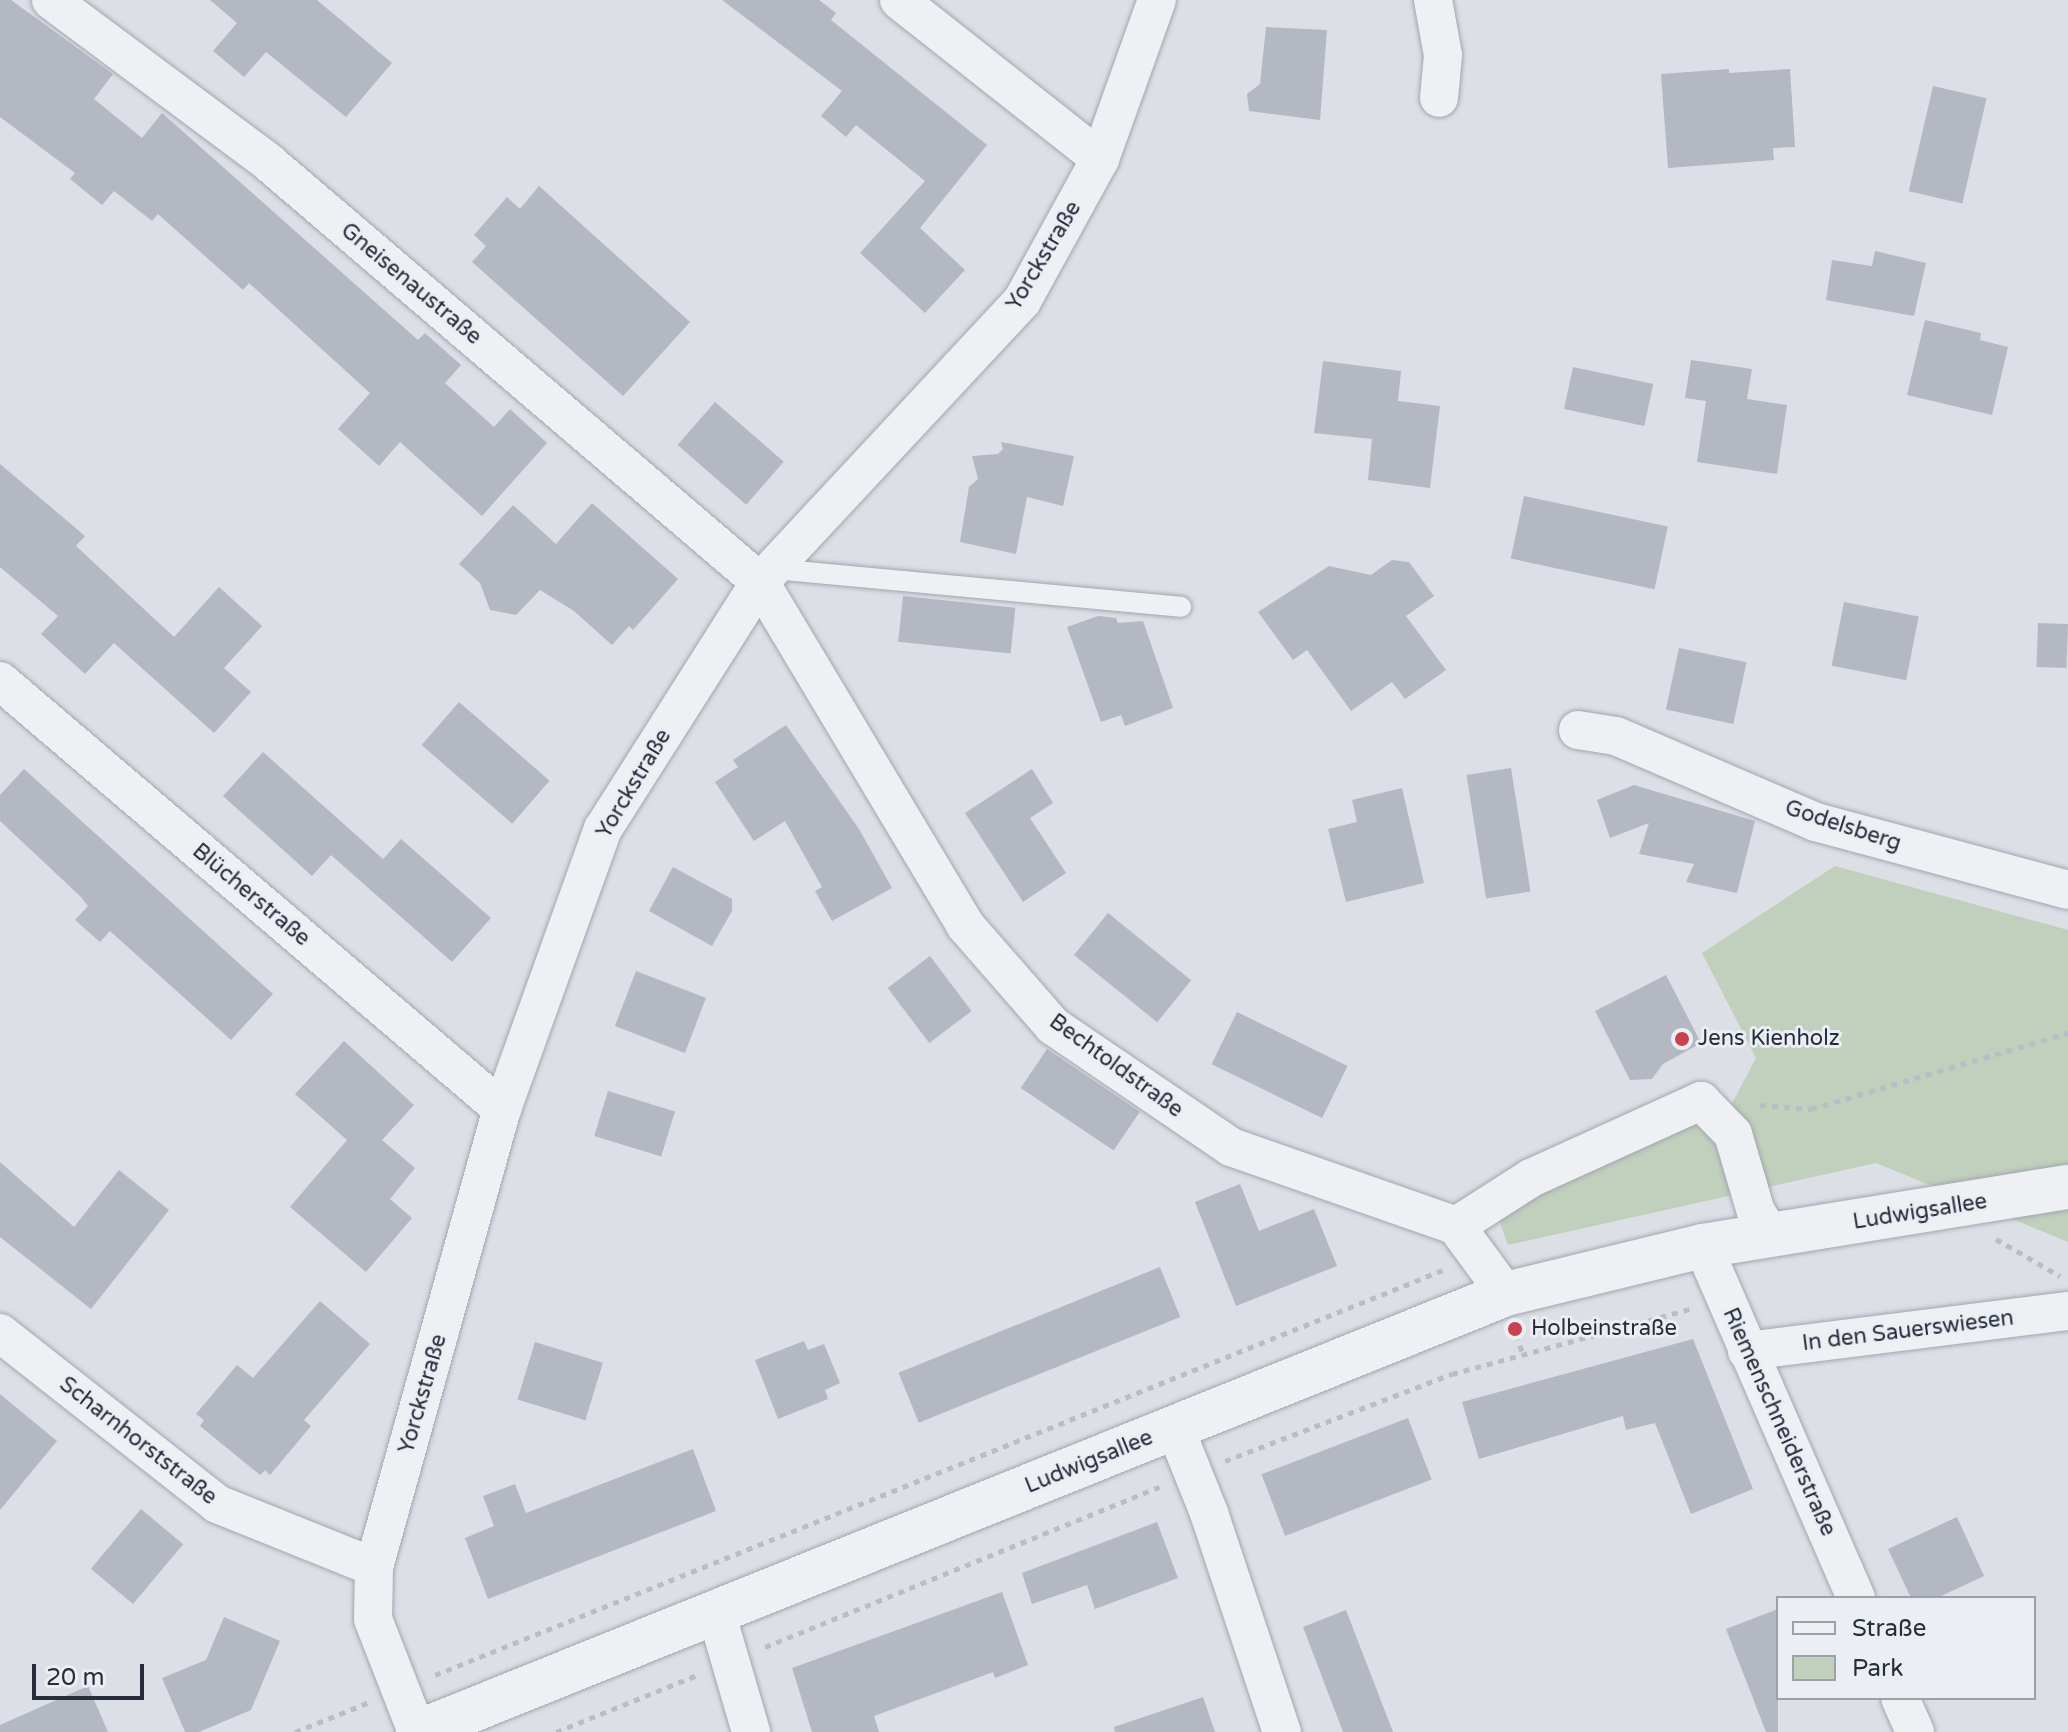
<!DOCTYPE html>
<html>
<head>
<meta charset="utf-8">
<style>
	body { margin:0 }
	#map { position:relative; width:2068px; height:1732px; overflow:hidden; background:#dcdfe6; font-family:"Varela Round",sans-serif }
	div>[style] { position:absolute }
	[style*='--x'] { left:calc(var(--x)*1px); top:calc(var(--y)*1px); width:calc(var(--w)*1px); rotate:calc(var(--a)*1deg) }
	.green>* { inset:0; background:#c1cfbd }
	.building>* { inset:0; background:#b3b8c2; transform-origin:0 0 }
	.path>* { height:5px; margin-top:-2.5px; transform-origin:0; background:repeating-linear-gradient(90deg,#babdc4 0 6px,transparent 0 12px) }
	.roads { filter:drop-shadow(0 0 2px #a2a6af) drop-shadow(0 0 2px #a2a6af) }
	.service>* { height:20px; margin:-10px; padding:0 10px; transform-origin:10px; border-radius:10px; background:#eef0f4 }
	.minor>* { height:38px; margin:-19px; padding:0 19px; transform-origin:19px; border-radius:19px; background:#eef0f4 }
	.tertiary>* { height:44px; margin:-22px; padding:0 22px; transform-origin:22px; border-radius:22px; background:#eef0f4 }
	.dots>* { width:22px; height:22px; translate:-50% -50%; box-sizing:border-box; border:4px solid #ebeef3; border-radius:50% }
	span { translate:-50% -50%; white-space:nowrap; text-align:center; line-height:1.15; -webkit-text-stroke:6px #ebeef3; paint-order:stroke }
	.street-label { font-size:22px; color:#262d3b }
	.poi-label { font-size:22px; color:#262d3b }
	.left { translate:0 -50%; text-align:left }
	.legend { position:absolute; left:1776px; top:1596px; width:260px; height:104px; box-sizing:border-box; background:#ebeef3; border:2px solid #9ca1a9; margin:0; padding:10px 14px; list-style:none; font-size:24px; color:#262d3b }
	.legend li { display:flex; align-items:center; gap:16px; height:40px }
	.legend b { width:40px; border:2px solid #9ca1a9 }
	.scale { position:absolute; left:32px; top:1664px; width:112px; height:36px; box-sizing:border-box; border:4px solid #262d3b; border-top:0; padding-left:10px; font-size:24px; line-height:28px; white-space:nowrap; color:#262d3b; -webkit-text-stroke:6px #ebeef3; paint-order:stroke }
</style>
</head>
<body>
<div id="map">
	<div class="green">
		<i style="clip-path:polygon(1835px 866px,2068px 930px,2068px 1242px,1876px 1163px,1508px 1245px,1496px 1212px,1729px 1109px,1756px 1058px,1702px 953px)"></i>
	</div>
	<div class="building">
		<i style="clip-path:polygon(0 0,11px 0,113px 74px,94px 99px,142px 138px,162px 113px,418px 340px,425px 333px,461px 365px,445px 383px,494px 427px,510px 409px,547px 443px,482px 516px,400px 442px,379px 466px,338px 429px,370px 393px,249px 283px,243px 290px,158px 214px,152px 221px,114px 191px,102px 205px,70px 179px,75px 173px,0 117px)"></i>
		<i style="clip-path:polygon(210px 0,317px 0,392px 63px,346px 117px,266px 52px,244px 77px,213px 51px,237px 23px)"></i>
		<i style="clip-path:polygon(722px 0,819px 0,836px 13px,831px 20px,987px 145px,920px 228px,965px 270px,925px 313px,860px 253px,925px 181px,856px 125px,846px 137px,821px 116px,842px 91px)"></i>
		<i style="clip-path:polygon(1266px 27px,1327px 30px,1320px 120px,1249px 111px,1247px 94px,1260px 84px)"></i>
		<i style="clip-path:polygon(1729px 69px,1729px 73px,1790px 69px,1795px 147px,1773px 148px,1774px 160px,1668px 168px,1661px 74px)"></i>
		<i style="left:1933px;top:86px;width:55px;height:108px;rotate:13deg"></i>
		<i style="clip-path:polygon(539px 186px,690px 322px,623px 396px,472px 262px,486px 246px,474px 235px,507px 197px,520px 209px)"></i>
		<i style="clip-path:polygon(1875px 251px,1926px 263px,1914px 316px,1826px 300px,1832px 260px,1872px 266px)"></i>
		<i style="clip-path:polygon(1925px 320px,1981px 333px,1980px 340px,2008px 347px,1992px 415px,1907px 395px)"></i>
		<i style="clip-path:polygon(1691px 360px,1752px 369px,1747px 399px,1787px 405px,1777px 474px,1697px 462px,1706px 401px,1685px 398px)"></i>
		<i style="clip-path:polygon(1323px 361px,1401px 371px,1398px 401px,1440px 406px,1430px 488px,1368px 480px,1372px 439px,1314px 433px)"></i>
		<i style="left:1573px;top:367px;width:82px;height:43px;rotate:12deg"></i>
		<i style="left:715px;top:402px;width:91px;height:57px;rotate:41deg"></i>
		<i style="clip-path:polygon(1001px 442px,1074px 456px,1063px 506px,1027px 497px,1016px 554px,960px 542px,969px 487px,978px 479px,972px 456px,998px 454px,1003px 449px)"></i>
		<i style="clip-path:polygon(0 464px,85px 536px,76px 546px,174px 637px,219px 587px,262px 626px,224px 668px,251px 692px,214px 733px,114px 643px,85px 674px,41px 634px,58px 616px,0 567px)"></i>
		<i style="left:1524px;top:496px;width:147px;height:64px;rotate:12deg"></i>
		<i style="clip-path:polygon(592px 503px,678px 579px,633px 630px,629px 626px,612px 645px,574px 611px,540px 590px,516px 615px,490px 610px,480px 583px,459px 564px,513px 505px,556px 544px)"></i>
		<i style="clip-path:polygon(1392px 560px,1409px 562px,1434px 596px,1406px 616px,1446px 670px,1405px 699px,1392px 682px,1351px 711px,1307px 650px,1293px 660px,1258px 612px,1329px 566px,1371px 575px)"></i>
		<i style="left:903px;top:596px;width:113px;height:46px;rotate:6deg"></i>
		<i style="left:1844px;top:602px;width:76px;height:65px;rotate:11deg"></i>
		<i style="clip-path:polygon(1098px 616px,1116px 618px,1118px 623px,1143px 621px,1173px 708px,1125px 726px,1121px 715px,1101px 722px,1067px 627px)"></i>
		<i style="left:2038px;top:623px;width:30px;height:44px;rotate:2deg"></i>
		<i style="left:1679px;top:648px;width:69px;height:63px;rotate:12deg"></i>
		<i style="left:459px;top:702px;width:120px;height:57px;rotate:41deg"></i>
		<i style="clip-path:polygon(786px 725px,859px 829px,892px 888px,832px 921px,815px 891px,822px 887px,785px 821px,754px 841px,715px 782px,738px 767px,733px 760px)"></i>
		<i style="clip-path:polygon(263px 752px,383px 859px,401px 839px,491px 918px,452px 962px,331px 855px,312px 876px,223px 796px)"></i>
		<i style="left:1511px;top:768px;width:125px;height:45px;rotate:81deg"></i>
		<i style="clip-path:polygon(24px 769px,273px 994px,231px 1040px,110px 931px,100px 942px,75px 920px,88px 906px,80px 896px,0 821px,0 795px)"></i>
		<i style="clip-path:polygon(1032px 769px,1053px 803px,1030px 818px,1066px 873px,1023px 902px,965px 813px)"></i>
		<i style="clip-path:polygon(1634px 785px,1755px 821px,1737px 893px,1686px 882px,1694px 864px,1639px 854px,1649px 823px,1610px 838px,1597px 800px)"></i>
		<i style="clip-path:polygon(1402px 788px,1424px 883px,1346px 902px,1328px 829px,1357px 822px,1352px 800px)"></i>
		<i style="clip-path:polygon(673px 867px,732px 899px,732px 911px,712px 946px,649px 911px)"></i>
		<i style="left:1108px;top:913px;width:107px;height:54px;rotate:39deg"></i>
		<i style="left:930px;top:956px;width:69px;height:53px;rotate:53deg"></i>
		<i style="left:636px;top:971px;width:75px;height:59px;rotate:21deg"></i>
		<i style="clip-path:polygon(1666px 975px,1701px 1043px,1663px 1064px,1652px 1079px,1630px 1080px,1595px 1011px)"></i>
		<i style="left:1237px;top:1012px;width:123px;height:58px;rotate:26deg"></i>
		<i style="clip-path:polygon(344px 1041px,414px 1105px,382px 1140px,415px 1168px,390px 1199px,412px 1218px,366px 1272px,290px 1207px,347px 1140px,295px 1094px)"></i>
		<i style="left:1047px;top:1049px;width:112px;height:47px;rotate:34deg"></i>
		<i style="left:608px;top:1091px;width:70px;height:47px;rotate:17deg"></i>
		<i style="clip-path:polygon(0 1162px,74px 1227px,119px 1170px,169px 1210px,91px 1309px,0 1237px)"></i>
		<i style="clip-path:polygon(1240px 1184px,1259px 1231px,1314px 1209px,1337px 1266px,1236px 1306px,1195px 1202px)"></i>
		<i style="left:1160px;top:1267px;width:54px;height:282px;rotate:68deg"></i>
		<i style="clip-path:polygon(320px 1301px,370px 1344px,304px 1420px,311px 1426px,270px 1475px,265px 1470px,260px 1475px,200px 1426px,204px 1420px,196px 1414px,237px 1365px,253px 1378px)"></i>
		<i style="clip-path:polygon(1693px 1339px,1753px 1489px,1691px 1514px,1655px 1423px,1626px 1430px,1623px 1416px,1479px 1459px,1462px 1402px)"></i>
		<i style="clip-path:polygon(804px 1341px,808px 1350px,824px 1344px,840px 1383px,825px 1390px,828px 1399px,778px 1419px,755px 1360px)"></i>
		<i style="left:535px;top:1342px;width:71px;height:60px;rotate:17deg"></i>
		<i style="clip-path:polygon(0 1394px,57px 1441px,0 1510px)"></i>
		<i style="left:1408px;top:1418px;width:66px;height:157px;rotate:69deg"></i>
		<i style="clip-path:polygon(693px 1449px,716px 1511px,488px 1599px,465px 1538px,494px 1526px,483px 1496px,515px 1484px,526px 1513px)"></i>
		<i style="left:141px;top:1509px;width:55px;height:78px;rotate:40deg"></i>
		<i style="clip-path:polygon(1957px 1517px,1984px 1576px,1937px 1598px,1911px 1598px,1888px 1549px)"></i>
		<i style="clip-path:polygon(1157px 1522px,1178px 1578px,1095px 1609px,1087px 1585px,1032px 1604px,1022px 1573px)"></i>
		<i style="clip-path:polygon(1002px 1592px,1028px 1665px,995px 1678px,993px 1672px,874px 1716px,879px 1732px,812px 1732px,792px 1668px)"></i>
		<i style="clip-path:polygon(1778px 1609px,1778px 1732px,1766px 1732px,1726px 1629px)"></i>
		<i style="clip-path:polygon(1346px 1610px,1393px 1732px,1343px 1732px,1303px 1627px)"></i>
		<i style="clip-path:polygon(224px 1617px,280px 1641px,251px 1710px,199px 1732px,185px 1732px,162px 1678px,206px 1660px)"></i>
		<i style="clip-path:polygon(88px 1686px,108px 1732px,0 1732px,0 1725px)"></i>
		<i style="clip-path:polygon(1203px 1697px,1215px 1732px,1115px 1732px,1114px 1727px)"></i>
	</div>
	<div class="path">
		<i style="--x:1760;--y:1105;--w:51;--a:4.5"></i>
		<i style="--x:1811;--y:1109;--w:268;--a:-16.5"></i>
		<i style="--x:1996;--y:1239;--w:74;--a:30"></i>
		<i style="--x:1516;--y:1334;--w:21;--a:71"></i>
		<i style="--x:1225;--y:1461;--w:243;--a:-21"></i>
		<i style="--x:1452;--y:1374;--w:247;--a:-15.3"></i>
		<i style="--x:765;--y:1647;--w:426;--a:-22.1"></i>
		<i style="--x:435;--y:1675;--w:1086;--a:-21.89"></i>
		<i style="--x:295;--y:1732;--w:78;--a:-21.9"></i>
		<i style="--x:556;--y:1732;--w:152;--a:-22"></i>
	</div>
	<div class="roads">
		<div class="service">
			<i style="--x:773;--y:569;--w:410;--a:5.3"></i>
		</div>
		<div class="minor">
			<i style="--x:51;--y:0;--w:271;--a:36.7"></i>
			<i style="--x:268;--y:162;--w:647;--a:40.49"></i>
			<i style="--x:760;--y:582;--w:400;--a:59.1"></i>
			<i style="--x:965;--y:925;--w:134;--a:48.9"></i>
			<i style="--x:1053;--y:1026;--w:215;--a:34.2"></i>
			<i style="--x:1231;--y:1147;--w:238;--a:19.3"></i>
			<i style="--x:1456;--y:1226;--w:84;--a:53.7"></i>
			<i style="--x:899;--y:0;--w:256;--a:38.3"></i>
			<i style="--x:1433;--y:0;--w:56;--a:79.7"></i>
			<i style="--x:1443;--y:55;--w:43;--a:95.3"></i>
			<i style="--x:0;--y:681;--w:660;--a:40.45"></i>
			<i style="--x:1578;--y:730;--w:38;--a:9"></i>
			<i style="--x:1616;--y:736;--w:218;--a:23.3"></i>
			<i style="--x:1816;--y:822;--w:261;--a:15.1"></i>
			<i style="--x:1456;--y:1226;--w:89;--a:-32.6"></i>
			<i style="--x:1531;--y:1178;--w:187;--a:-24.4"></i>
			<i style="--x:1701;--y:1101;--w:46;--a:45.9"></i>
			<i style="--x:1733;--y:1134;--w:81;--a:73.6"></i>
			<i style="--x:1756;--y:1212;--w:29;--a:56"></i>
			<i style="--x:1703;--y:1246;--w:384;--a:66.5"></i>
			<i style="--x:0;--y:1333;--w:276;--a:38.2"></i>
			<i style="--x:217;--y:1504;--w:169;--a:21.9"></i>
			<i style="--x:1747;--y:1351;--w:323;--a:-7.1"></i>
			<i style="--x:1175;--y:1428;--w:92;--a:68.2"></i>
			<i style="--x:1209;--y:1513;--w:231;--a:71.6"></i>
			<i style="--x:716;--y:1612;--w:125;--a:73.7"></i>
			<i style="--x:1900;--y:1698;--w:37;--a:66"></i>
			<i style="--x:417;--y:1732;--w:121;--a:-111.3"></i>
			<i style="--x:373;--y:1619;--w:52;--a:-88.9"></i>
			<i style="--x:374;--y:1567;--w:476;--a:-74.4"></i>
			<i style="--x:502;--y:1109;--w:298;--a:-70.2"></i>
			<i style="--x:603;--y:829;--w:293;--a:-57.6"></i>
			<i style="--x:760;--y:582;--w:384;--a:-47"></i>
			<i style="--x:1022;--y:301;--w:162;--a:-61.2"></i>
			<i style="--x:1100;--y:159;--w:169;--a:-70.3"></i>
		</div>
		<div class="tertiary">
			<i style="--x:418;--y:1732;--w:1173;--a:-21.93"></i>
			<i style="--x:1506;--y:1294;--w:203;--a:-13.7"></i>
			<i style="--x:1703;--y:1246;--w:370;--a:-9.2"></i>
		</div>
	</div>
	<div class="dots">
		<i style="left:1682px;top:1039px;background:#c9434e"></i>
		<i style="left:1515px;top:1329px;background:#c9434e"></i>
	</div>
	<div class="street-label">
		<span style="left:1044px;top:256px;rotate:-59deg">Yorckstraße</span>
		<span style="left:411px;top:284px;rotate:40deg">Gneisenaustraße</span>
		<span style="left:634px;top:784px;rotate:-59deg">Yorckstraße</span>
		<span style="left:1843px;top:826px;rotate:18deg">Godelsberg</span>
		<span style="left:251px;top:895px;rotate:40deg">Blücherstraße</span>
		<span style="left:1116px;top:1066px;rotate:36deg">Bechtoldstraße</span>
		<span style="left:1920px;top:1212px;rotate:-9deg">Ludwigsallee</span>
		<span style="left:1908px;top:1331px;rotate:-7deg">In den Sauerswiesen</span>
		<span style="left:423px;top:1394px;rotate:-74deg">Yorckstraße</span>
		<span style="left:1779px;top:1422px;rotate:66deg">Riemenschneiderstraße</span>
		<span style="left:138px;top:1441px;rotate:38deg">Scharnhorststraße</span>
		<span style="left:1089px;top:1462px;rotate:-22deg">Ludwigsallee</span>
	</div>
	<div class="poi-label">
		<span class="left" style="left:1698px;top:1039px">Jens Kienholz</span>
		<span class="left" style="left:1531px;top:1329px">Holbeinstraße</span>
	</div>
	<ul class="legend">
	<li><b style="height:10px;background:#eef0f4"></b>Straße</li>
	<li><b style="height:22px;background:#c1cfbd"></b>Park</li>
	</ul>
	<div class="scale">20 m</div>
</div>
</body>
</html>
